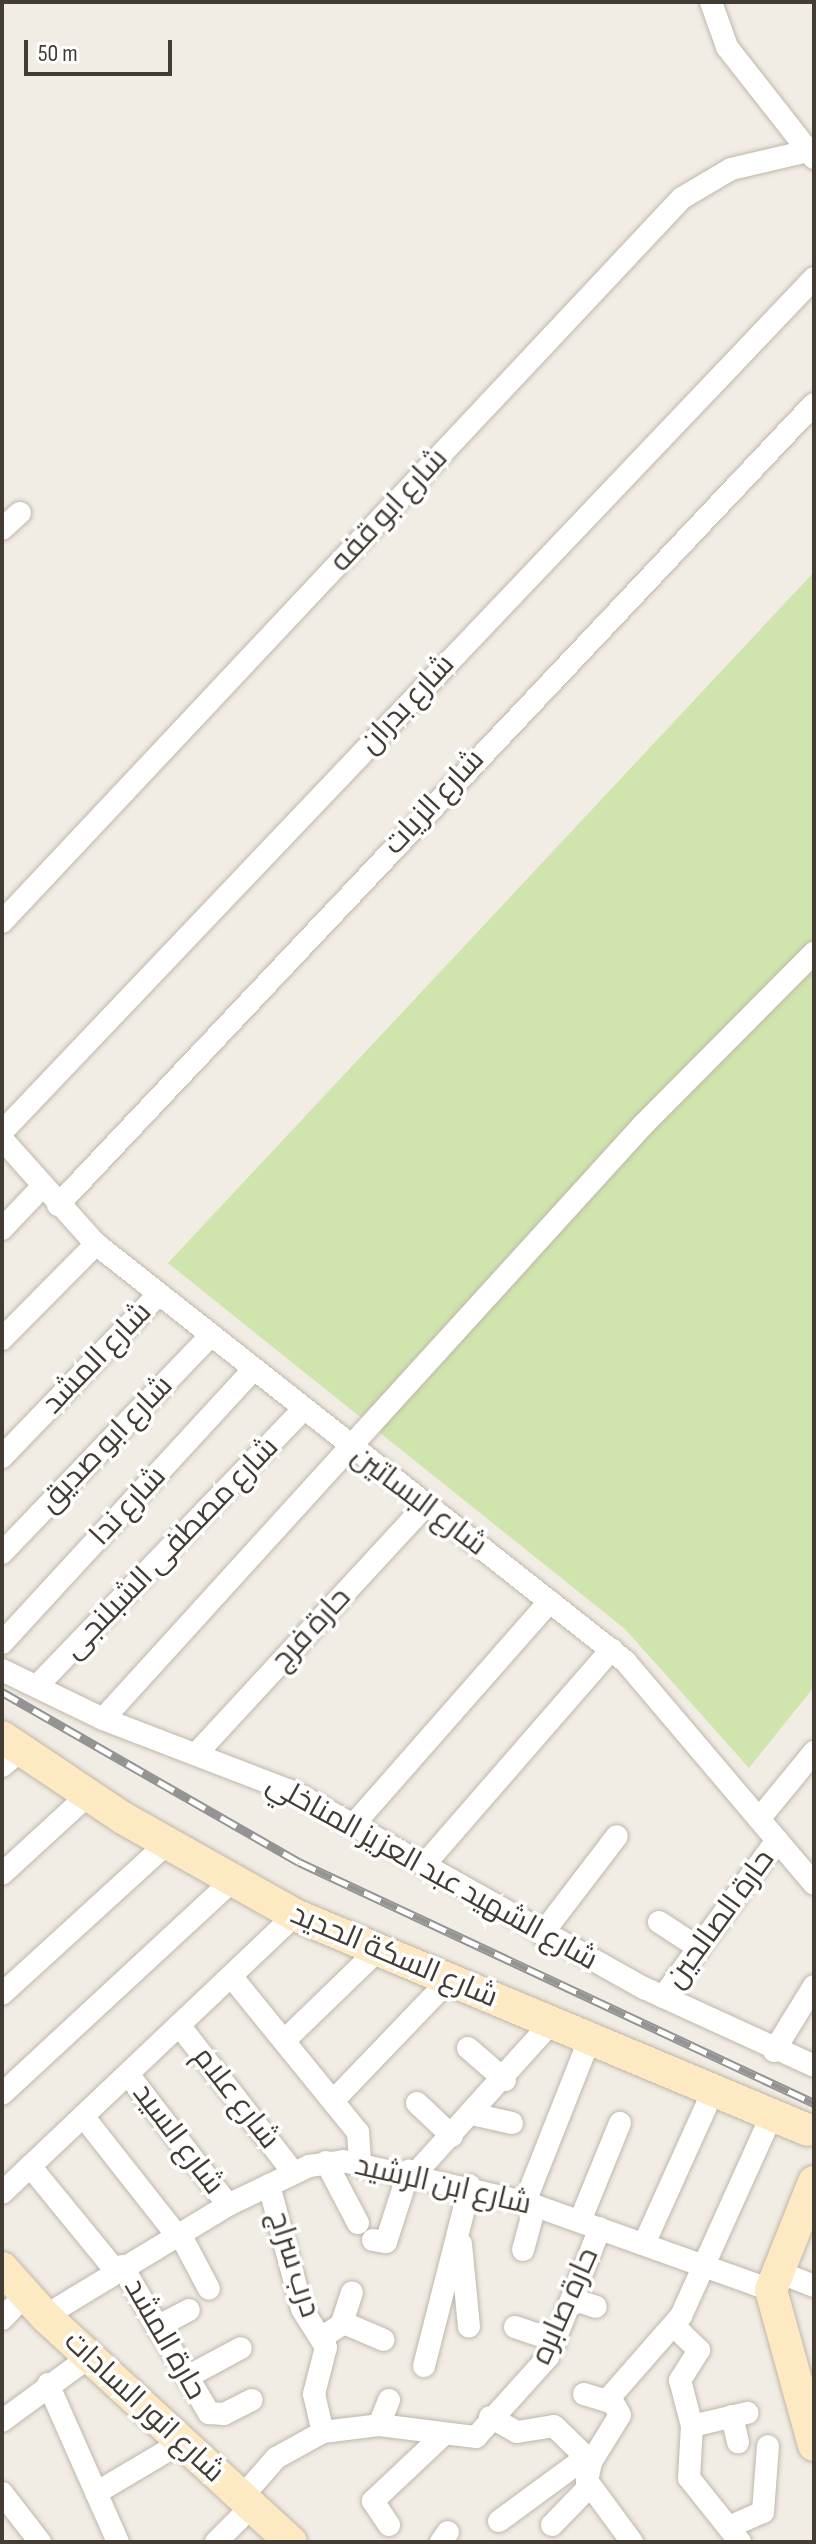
<!DOCTYPE html>
<html>
<head>
<meta charset="utf-8">
<style>
	body { margin:0 }
	#map { position:relative; width:816px; height:2544px; overflow:hidden; background:#f1ece4; font-family:"Sofia Sans Condensed",Cairo,sans-serif }
	div>[style] { position:absolute }
	[style*='--x'] { left:calc(var(--x)*1px); top:calc(var(--y)*1px); width:calc(var(--w)*1px); rotate:calc(var(--a)*1deg) }
	.green>* { inset:0; background:#d0e5ad }
	.roads { filter:drop-shadow(0 0 2px #bfb6aa) drop-shadow(0 0 2px #bfb6aa) }
	.street>* { height:22px; margin:-11px; padding:0 11px; transform-origin:11px; border-radius:11px; background:#fff }
	.secondary>* { height:32px; margin:-16px; padding:0 16px; transform-origin:16px; border-radius:16px; background:#fdeac3 }
	.rail>* { height:9px; margin-top:-4.5px; transform-origin:0; background:repeating-linear-gradient(90deg,#fff 0 18px,#949494 0 36px); box-sizing:border-box; border-block:2px solid #949494 }
	span { translate:-50% -50%; white-space:nowrap; text-align:center; line-height:1.15; -webkit-text-stroke:7px #fff; paint-order:stroke }
	.street-label { font-size:30px; color:#433c34 }
	.frame { position:absolute; inset:0; border:4px solid #433c34; pointer-events:none }
	.scale { position:absolute; left:24px; top:40px; width:148px; height:36px; box-sizing:border-box; border:4px solid #433c34; border-top:0; padding-left:10px; font-size:24px; line-height:28px; white-space:nowrap; color:#433c34; -webkit-text-stroke:6px #fff; paint-order:stroke }
</style>
</head>
<body>
<div id="map">
	<div class="green">
		<i style="clip-path:polygon(814px 572px,814px 1687px,749px 1768px,625px 1629px,168px 1263px)"></i>
	</div>
	<div class="roads">
		<div class="street">
			<i style="--x:711;--y:2;--w:48;--a:70.4"></i>
			<i style="--x:727;--y:47;--w:141;--a:51.9"></i>
			<i style="--x:2;--y:529;--w:24;--a:-42"></i>
			<i style="--x:2;--y:922;--w:993;--a:-46.8"></i>
			<i style="--x:682;--y:198;--w:57;--a:-30.6"></i>
			<i style="--x:731;--y:169;--w:79;--a:-13.2"></i>
			<i style="--x:2;--y:1132;--w:1178;--a:-46.44"></i>
			<i style="--x:2;--y:1139;--w:141;--a:48.2"></i>
			<i style="--x:96;--y:1244;--w:674;--a:38.25"></i>
			<i style="--x:625;--y:1661;--w:292;--a:49.7"></i>
			<i style="--x:58;--y:1205;--w:1101;--a:-46.66"></i>
			<i style="--x:2;--y:1229;--w:58;--a:-46.4"></i>
			<i style="--x:2;--y:1339;--w:134;--a:-45.3"></i>
			<i style="--x:2;--y:1457;--w:226;--a:-46.1"></i>
			<i style="--x:2;--y:1553;--w:302;--a:-46.2"></i>
			<i style="--x:2;--y:1643;--w:372;--a:-47.4"></i>
			<i style="--x:2;--y:1670;--w:112;--a:25.9"></i>
			<i style="--x:103;--y:1719;--w:207;--a:21"></i>
			<i style="--x:296;--y:1793;--w:399;--a:29.3"></i>
			<i style="--x:644;--y:1988;--w:187;--a:24.6"></i>
			<i style="--x:38;--y:1685;--w:382;--a:-46.1"></i>
			<i style="--x:103;--y:1719;--w:803;--a:-47.73"></i>
			<i style="--x:643;--y:1125;--w:243;--a:-45.2"></i>
			<i style="--x:198;--y:1752;--w:333;--a:-47.3"></i>
			<i style="--x:2;--y:1766;--w:25;--a:-40"></i>
			<i style="--x:759;--y:1819;--w:87;--a:-50.6"></i>
			<i style="--x:355;--y:1823;--w:295;--a:-48.7"></i>
			<i style="--x:424;--y:1865;--w:286;--a:-49"></i>
			<i style="--x:2;--y:1874;--w:117;--a:-42.6"></i>
			<i style="--x:659;--y:1922;--w:48;--a:33"></i>
			<i style="--x:542;--y:1934;--w:123;--a:-52.6"></i>
			<i style="--x:231;--y:1976;--w:201;--a:50.9"></i>
			<i style="--x:358;--y:2132;--w:31;--a:86"></i>
			<i style="--x:2;--y:1994;--w:222;--a:-42.4"></i>
			<i style="--x:663;--y:1997;--w:194;--a:-54"></i>
			<i style="--x:179;--y:2025;--w:186;--a:52.2"></i>
			<i style="--x:284;--y:2041;--w:129;--a:-44.1"></i>
			<i style="--x:468;--y:2048;--w:49;--a:40.9"></i>
			<i style="--x:774;--y:2051;--w:76;--a:-58.4"></i>
			<i style="--x:128;--y:2074;--w:165;--a:52.6"></i>
			<i style="--x:2;--y:2094;--w:311;--a:-42.8"></i>
			<i style="--x:333;--y:2101;--w:168;--a:-46.2"></i>
			<i style="--x:417;--y:2103;--w:48;--a:43.3"></i>
			<i style="--x:472;--y:2114;--w:41;--a:12.7"></i>
			<i style="--x:83;--y:2116;--w:150;--a:51.8"></i>
			<i style="--x:326;--y:2162;--w:69;--a:62.3"></i>
			<i style="--x:30;--y:2166;--w:134;--a:50.7"></i>
			<i style="--x:416;--y:2173;--w:203;--a:-48"></i>
			<i style="--x:269;--y:2185;--w:128;--a:75.1"></i>
			<i style="--x:302;--y:2309;--w:45;--a:57.7"></i>
			<i style="--x:326;--y:2347;--w:49;--a:104.3"></i>
			<i style="--x:314;--y:2394;--w:39;--a:77"></i>
			<i style="--x:2;--y:2193;--w:404;--a:-43.5"></i>
			<i style="--x:525;--y:2202;--w:176;--a:-68.4"></i>
			<i style="--x:580;--y:2221;--w:106;--a:-67.8"></i>
			<i style="--x:179;--y:2232;--w:64;--a:62.2"></i>
			<i style="--x:373;--y:2240;--w:13;--a:9"></i>
			<i style="--x:386;--y:2242;--w:75;--a:-72.1"></i>
			<i style="--x:461;--y:2244;--w:83;--a:84.5"></i>
			<i style="--x:644;--y:2244;--w:170;--a:-65.7"></i>
			<i style="--x:523;--y:2250;--w:46;--a:-74.7"></i>
			<i style="--x:122;--y:2266;--w:171;--a:59.4"></i>
			<i style="--x:209;--y:2413;--w:15;--a:4"></i>
			<i style="--x:224;--y:2414;--w:31;--a:-27"></i>
			<i style="--x:774;--y:2270;--w:43;--a:21.8"></i>
			<i style="--x:572;--y:2299;--w:25;--a:18"></i>
			<i style="--x:45;--y:2316;--w:214;--a:-31.2"></i>
			<i style="--x:228;--y:2205;--w:90;--a:-25.7"></i>
			<i style="--x:309;--y:2166;--w:34;--a:-8"></i>
			<i style="--x:343;--y:2161;--w:187;--a:12.7"></i>
			<i style="--x:525;--y:2202;--w:261;--a:19.7"></i>
			<i style="--x:2;--y:2319;--w:33;--a:-46"></i>
			<i style="--x:342;--y:2323;--w:32;--a:-72"></i>
			<i style="--x:674;--y:2326;--w:35;--a:44"></i>
			<i style="--x:699;--y:2350;--w:36;--a:122"></i>
			<i style="--x:680;--y:2380;--w:48;--a:75.4"></i>
			<i style="--x:692;--y:2426;--w:52;--a:93.3"></i>
			<i style="--x:689;--y:2478;--w:82;--a:51.4"></i>
			<i style="--x:157;--y:2327;--w:36;--a:-28"></i>
			<i style="--x:515;--y:2327;--w:43;--a:18.9"></i>
			<i style="--x:321;--y:2338;--w:27;--a:-33"></i>
			<i style="--x:344;--y:2323;--w:43;--a:23"></i>
			<i style="--x:424;--y:2366;--w:186;--a:-75.7"></i>
			<i style="--x:187;--y:2377;--w:61;--a:-28.2"></i>
			<i style="--x:48;--y:2384;--w:173;--a:66.1"></i>
			<i style="--x:584;--y:2394;--w:28;--a:17"></i>
			<i style="--x:732;--y:2416;--w:27;--a:77"></i>
			<i style="--x:490;--y:2417;--w:31;--a:29"></i>
			<i style="--x:517;--y:2432;--w:37;--a:-9"></i>
			<i style="--x:554;--y:2426;--w:52;--a:44.2"></i>
			<i style="--x:2;--y:2421;--w:108;--a:-36.3"></i>
			<i style="--x:379;--y:2425;--w:27;--a:-68"></i>
			<i style="--x:692;--y:2426;--w:57;--a:-13.3"></i>
			<i style="--x:2;--y:2493;--w:62;--a:52.2"></i>
			<i style="--x:96;--y:2493;--w:100;--a:-30.7"></i>
			<i style="--x:242;--y:2497;--w:52;--a:-48.9"></i>
			<i style="--x:276;--y:2458;--w:54;--a:-29"></i>
			<i style="--x:323;--y:2432;--w:56;--a:-7.1"></i>
			<i style="--x:379;--y:2425;--w:98;--a:7.1"></i>
			<i style="--x:476;--y:2437;--w:108;--a:-48"></i>
			<i style="--x:548;--y:2357;--w:139;--a:-68"></i>
			<i style="--x:499;--y:2521;--w:108;--a:-36.3"></i>
			<i style="--x:389;--y:2525;--w:29;--a:-124"></i>
			<i style="--x:373;--y:2501;--w:93;--a:-43.3"></i>
			<i style="--x:552;--y:2525;--w:53;--a:-45.8"></i>
			<i style="--x:729;--y:2527;--w:37;--a:-24"></i>
			<i style="--x:763;--y:2512;--w:66;--a:-85.7"></i>
			<i style="--x:216;--y:2542;--w:51;--a:-45"></i>
			<i style="--x:441;--y:2542;--w:12;--a:-55"></i>
			<i style="--x:632;--y:2542;--w:76;--a:-126.4"></i>
			<i style="--x:587;--y:2481;--w:19;--a:-78"></i>
			<i style="--x:591;--y:2462;--w:55;--a:-58.3"></i>
			<i style="--x:620;--y:2415;--w:21;--a:-119"></i>
			<i style="--x:610;--y:2397;--w:108;--a:-48.8"></i>
			<i style="--x:681;--y:2316;--w:222;--a:-65.7"></i>
		</div>
		<div class="secondary">
			<i style="--x:2;--y:1737;--w:146;--a:33.8"></i>
			<i style="--x:123;--y:1818;--w:197;--a:29.4"></i>
			<i style="--x:295;--y:1915;--w:556;--a:22.74"></i>
			<i style="--x:814;--y:2182;--w:116;--a:111.7"></i>
			<i style="--x:771;--y:2290;--w:161;--a:74.5"></i>
			<i style="--x:2;--y:2268;--w:64;--a:48.1"></i>
			<i style="--x:45;--y:2316;--w:334;--a:42.6"></i>
		</div>
	</div>
	<div class="rail">
		<i style="--x:2;--y:1692;--w:342;--a:29.8"></i>
		<i style="--x:299;--y:1862;--w:569;--a:25.08"></i>
	</div>
	<div class="street-label">
		<span style="left:389px;top:510px;rotate:-47deg">شارع ابو قفه</span>
		<span style="left:407px;top:704px;rotate:-47deg">شارع بدران</span>
		<span style="left:434px;top:802px;rotate:-47deg">شارع الزيات</span>
		<span style="left:97px;top:1358px;rotate:-46deg">شارع المشد</span>
		<span style="left:106px;top:1444px;rotate:-46deg">شارع ابو صديق</span>
		<span style="left:419px;top:1501px;rotate:37deg">شارع البساتين</span>
		<span style="left:128px;top:1506px;rotate:-47deg">شارع ندا</span>
		<span style="left:171px;top:1548px;rotate:-46deg">شارع مصطفى الشبلنجى</span>
		<span style="left:311px;top:1629px;rotate:-47deg">حارة فرج</span>
		<span style="left:432px;top:1872px;rotate:29deg">شارع الشهيد عبد العزيز المناخلي</span>
		<span style="left:720px;top:1919px;rotate:-54deg">حارة الصالحين</span>
		<span style="left:394px;top:1956px;rotate:23deg">شارع السكة الحديد</span>
		<span style="left:236px;top:2098px;rotate:52deg">شارع علام</span>
		<span style="left:178px;top:2139px;rotate:53deg">شارع السيد</span>
		<span style="left:443px;top:2185px;rotate:13deg">شارع ابن الرشيد</span>
		<span style="left:294px;top:2264px;rotate:72deg">درب سراج</span>
		<span style="left:565px;top:2306px;rotate:-66deg">حارة صابره</span>
		<span style="left:165px;top:2339px;rotate:60deg">حارة المشد</span>
		<span style="left:144px;top:2407px;rotate:43deg">شارع انور السادات</span>
	</div>
	<div class="frame"></div>
	<div class="scale">50 m</div>
</div>
</body>
</html>
